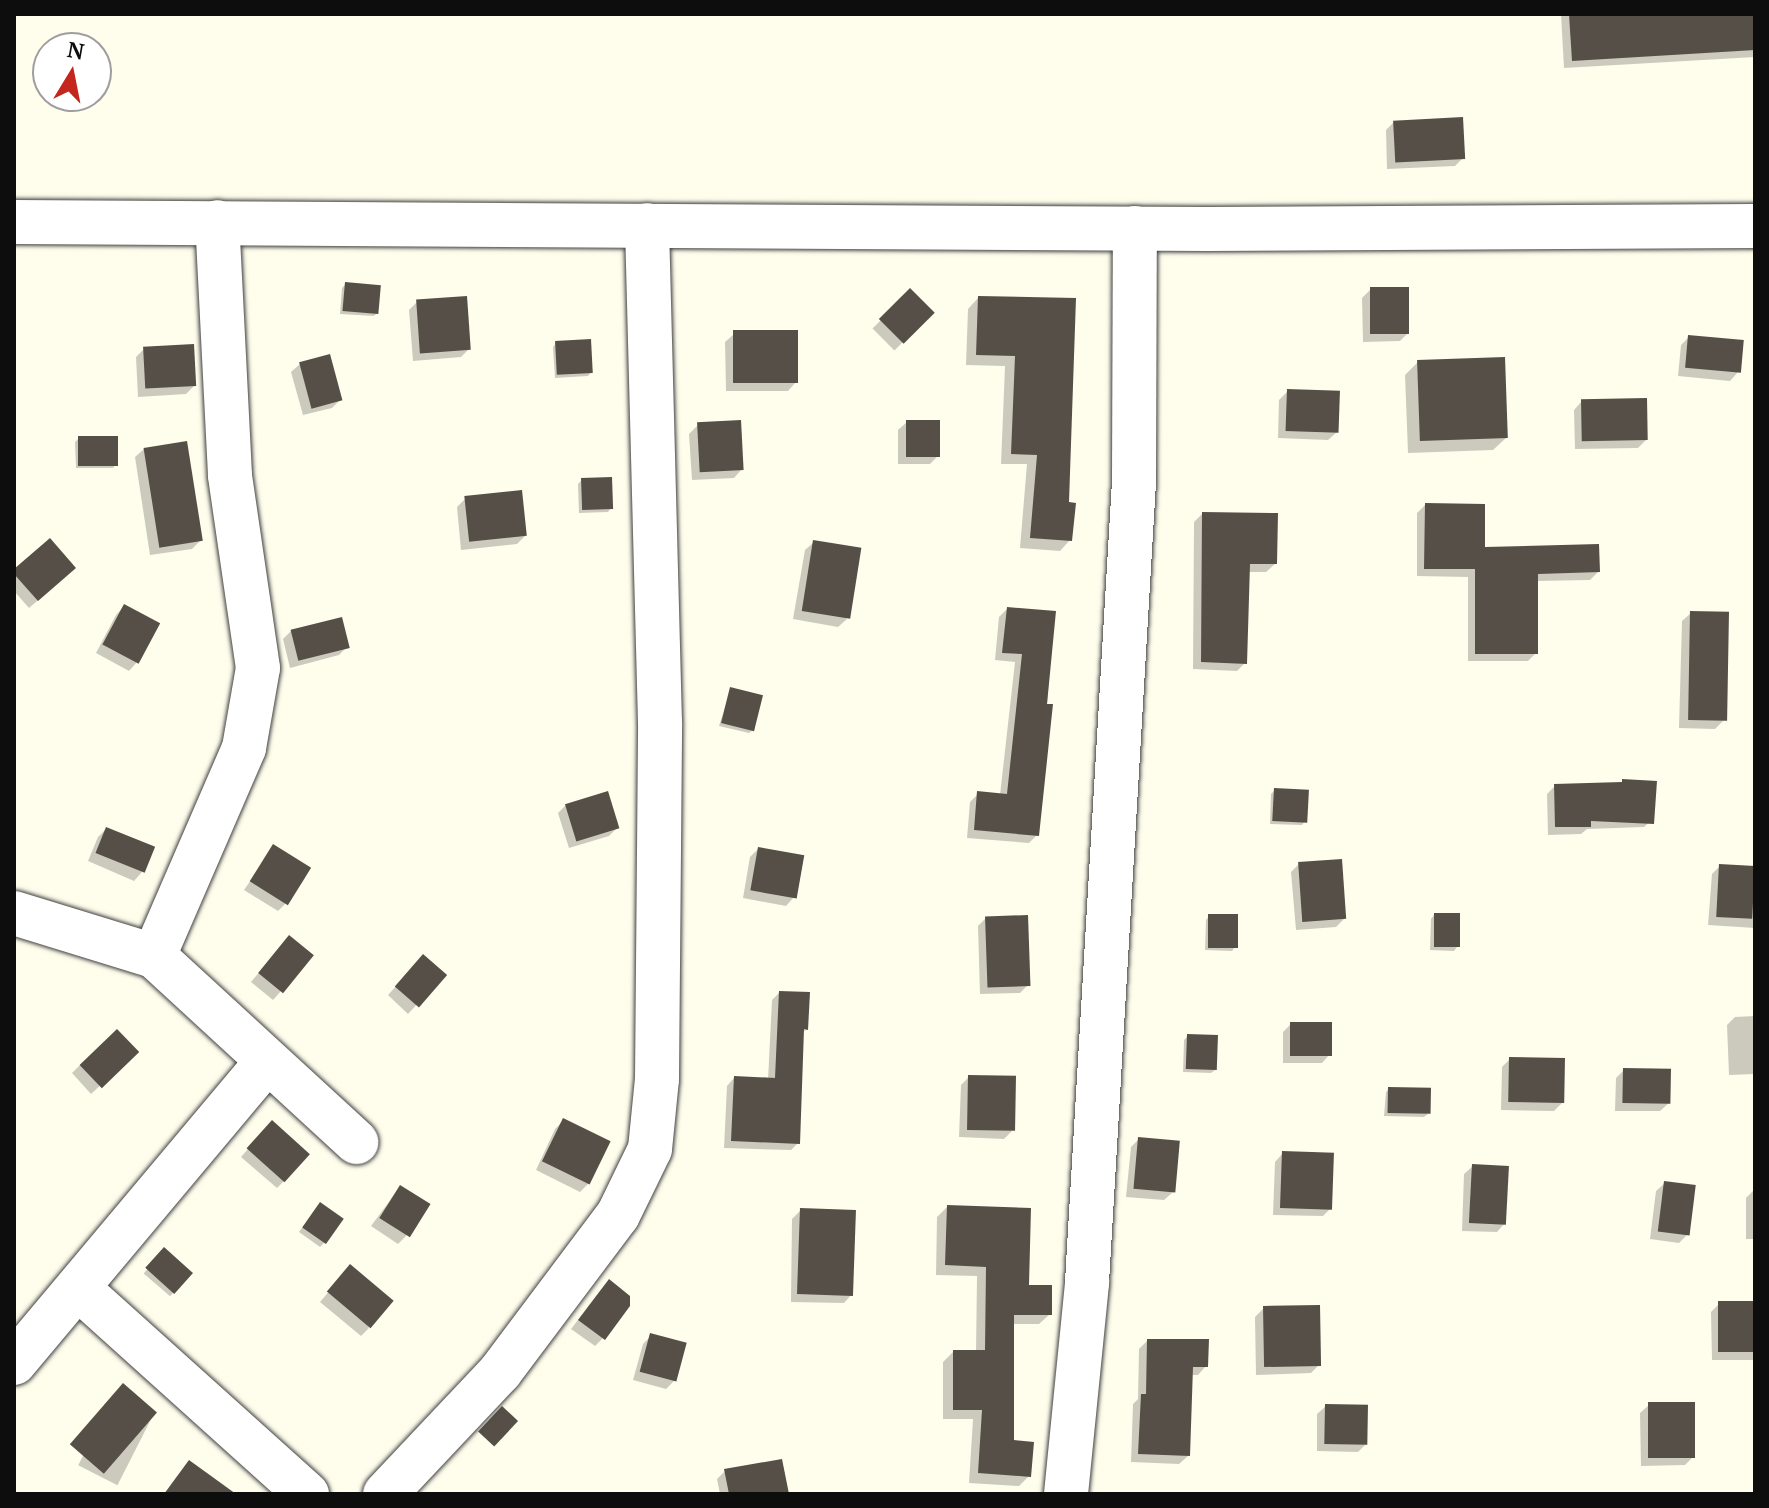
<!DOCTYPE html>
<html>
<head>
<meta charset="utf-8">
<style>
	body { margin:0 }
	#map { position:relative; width:1769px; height:1508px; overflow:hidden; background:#fffdec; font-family:"PT Serif",serif }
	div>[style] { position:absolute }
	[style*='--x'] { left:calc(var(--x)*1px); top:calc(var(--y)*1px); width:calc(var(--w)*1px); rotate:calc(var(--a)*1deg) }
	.shadow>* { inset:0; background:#0003; transform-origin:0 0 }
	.building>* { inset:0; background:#564f48; transform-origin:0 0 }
	.roads { filter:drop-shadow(0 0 2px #404040) drop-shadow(0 0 2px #404040) }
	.minor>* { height:44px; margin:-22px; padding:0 22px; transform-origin:22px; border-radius:22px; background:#fff }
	span { translate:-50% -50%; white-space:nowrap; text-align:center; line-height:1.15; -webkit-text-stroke:8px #fff; paint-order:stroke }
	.frame { position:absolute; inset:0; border:16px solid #0d0d0d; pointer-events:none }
	.north { position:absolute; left:32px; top:32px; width:80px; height:80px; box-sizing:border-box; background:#fff; border:2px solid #9e9e9e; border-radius:50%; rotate:10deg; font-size:22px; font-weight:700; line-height:32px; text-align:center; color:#0d0d0d }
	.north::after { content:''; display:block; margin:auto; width:28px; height:36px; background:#c4251d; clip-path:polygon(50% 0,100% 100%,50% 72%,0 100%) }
</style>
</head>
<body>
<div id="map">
	<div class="shadow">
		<i style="clip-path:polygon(1561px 14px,1755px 14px,1755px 57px,1564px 68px)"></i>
		<i style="clip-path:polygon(1394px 122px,1463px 158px,1455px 166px,1387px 169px,1386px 130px)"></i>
		<i style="clip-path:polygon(346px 284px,377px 313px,374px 316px,340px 314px,342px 288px)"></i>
		<i style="clip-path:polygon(1371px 289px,1408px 333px,1400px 341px,1363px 342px,1362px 298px)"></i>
		<i style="left:910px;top:291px;width:31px;height:53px;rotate:45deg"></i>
		<i style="clip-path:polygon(978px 298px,1074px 300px,1067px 504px,1070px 540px,1060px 551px,1020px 548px,1027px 464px,1001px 464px,1005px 366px,966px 365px,968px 309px)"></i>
		<i style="clip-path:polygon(417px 302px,469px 349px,461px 357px,413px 361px,409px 310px)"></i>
		<i style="clip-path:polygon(734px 334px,796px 382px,788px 391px,726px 391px,725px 342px)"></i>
		<i style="clip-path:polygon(1689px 337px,1738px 372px,1730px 381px,1678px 376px,1681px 345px)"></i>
		<i style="clip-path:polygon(556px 343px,591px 372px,588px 376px,555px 378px,553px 347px)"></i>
		<i style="clip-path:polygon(144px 349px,194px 386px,186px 394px,138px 397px,136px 357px)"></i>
		<i style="clip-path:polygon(1418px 362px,1506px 438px,1493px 450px,1408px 453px,1405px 375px)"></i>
		<i style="clip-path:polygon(300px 364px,340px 400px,332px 408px,303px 415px,291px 372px)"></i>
		<i style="clip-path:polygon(1288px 391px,1337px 432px,1328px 440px,1278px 438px,1279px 400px)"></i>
		<i style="clip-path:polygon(1582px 401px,1646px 440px,1638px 448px,1575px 449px,1574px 410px)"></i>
		<i style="clip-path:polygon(907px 422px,938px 456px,930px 464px,898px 464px,898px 430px)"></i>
		<i style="clip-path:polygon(698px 425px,742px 469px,734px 478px,692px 480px,689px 434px)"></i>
		<i style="clip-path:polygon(79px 438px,116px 464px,113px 468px,76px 468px,75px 442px)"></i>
		<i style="clip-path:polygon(144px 449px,200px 541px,192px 549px,150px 555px,135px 457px)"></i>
		<i style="clip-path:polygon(582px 480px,611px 508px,608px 512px,579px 513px,578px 484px)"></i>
		<i style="clip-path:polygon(465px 499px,525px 536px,517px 544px,461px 550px,457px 507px)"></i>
		<i style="clip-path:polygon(1425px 505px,1483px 549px,1598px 572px,1590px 580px,1536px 581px,1536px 653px,1528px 661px,1468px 661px,1468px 577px,1417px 576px,1417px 513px)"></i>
		<i style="clip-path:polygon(1202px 514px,1275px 564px,1266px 572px,1248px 572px,1245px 663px,1237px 671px,1193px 669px,1194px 522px)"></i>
		<i style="clip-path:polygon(814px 542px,847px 619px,838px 627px,793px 619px,805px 550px)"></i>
		<i style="clip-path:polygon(14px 572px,66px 576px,29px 608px,14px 591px)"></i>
		<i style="clip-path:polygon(124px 606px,137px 662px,129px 671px,96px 653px,116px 615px)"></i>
		<i style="clip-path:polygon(1007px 609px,1054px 613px,1037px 835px,1029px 843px,967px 838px,970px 802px,978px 794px,1000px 795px,1015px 662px,995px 660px,999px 617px)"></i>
		<i style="clip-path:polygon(1691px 613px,1724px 720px,1715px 729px,1679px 728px,1682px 621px)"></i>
		<i style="clip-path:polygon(291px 631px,347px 647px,339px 655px,290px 668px,283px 639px)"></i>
		<i style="clip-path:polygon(731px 689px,753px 730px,749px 733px,719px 726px)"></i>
		<i style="clip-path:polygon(1555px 786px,1653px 819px,1644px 827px,1587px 829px,1581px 834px,1548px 835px,1547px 794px)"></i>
		<i style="clip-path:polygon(1275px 790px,1305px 821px,1302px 825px,1270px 824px,1271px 794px)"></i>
		<i style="clip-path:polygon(566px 805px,617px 828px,609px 836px,569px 848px,558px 813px)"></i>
		<i style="clip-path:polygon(106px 829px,152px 848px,142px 872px,134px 881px,88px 861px,98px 837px)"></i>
		<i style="clip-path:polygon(274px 847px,286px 903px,278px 911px,244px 890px)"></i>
		<i style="clip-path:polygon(758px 849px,794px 897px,786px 906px,743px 898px,750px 857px)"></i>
		<i style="clip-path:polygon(1299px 864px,1344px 919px,1336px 927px,1296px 930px,1291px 872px)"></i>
		<i style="clip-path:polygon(1720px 866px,1755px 868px,1755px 928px,1708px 925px,1712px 874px)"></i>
		<i style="clip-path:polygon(1434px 915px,1457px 947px,1454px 951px,1430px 950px,1431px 919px)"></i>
		<i style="clip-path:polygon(1209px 916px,1235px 947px,1232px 951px,1205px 950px,1206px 920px)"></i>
		<i style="clip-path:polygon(986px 918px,1028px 985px,1020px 993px,980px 994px,978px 926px)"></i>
		<i style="clip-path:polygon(281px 946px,281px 991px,273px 1000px,251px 982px)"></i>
		<i style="clip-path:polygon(415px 965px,444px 975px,408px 1014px,388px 995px)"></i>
		<i style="clip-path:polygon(779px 993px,807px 1029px,802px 1033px,798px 1143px,791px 1150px,724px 1148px,727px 1086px,734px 1078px,768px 1080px,772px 1000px)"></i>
		<i style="clip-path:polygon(1755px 1016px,1755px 1074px,1729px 1075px,1727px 1025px,1735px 1017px)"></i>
		<i style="clip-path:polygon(1291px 1024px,1330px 1054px,1322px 1063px,1283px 1063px,1283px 1032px)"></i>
		<i style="clip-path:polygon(1188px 1036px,1215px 1070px,1211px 1073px,1183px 1072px,1184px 1040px)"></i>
		<i style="clip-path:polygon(1510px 1059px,1562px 1103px,1554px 1111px,1501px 1110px,1502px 1067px)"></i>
		<i style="clip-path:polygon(128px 1060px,91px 1094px,72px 1073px,80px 1065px)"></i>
		<i style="clip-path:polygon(1624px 1070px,1669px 1103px,1660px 1111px,1615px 1111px,1616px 1078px)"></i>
		<i style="clip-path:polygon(969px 1077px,1012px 1131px,1004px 1139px,959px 1137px,961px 1085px)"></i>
		<i style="clip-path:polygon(1389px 1089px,1428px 1114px,1424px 1117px,1384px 1116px,1386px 1092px)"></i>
		<i style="clip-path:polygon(563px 1121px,589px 1183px,580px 1192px,536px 1170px,555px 1129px)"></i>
		<i style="clip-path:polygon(264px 1131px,285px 1180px,277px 1188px,241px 1157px)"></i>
		<i style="clip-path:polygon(1139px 1139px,1173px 1192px,1164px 1200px,1126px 1197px,1131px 1147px)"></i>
		<i style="clip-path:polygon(1283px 1153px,1331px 1208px,1323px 1216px,1273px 1215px,1275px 1162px)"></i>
		<i style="clip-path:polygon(1473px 1166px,1505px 1223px,1497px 1232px,1462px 1231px,1464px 1174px)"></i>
		<i style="clip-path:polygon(1665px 1183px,1687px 1235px,1679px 1243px,1650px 1239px,1656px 1191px)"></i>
		<i style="clip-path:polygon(400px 1187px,406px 1236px,398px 1244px,371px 1226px)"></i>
		<i style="clip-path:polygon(1754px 1190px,1755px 1239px,1746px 1239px,1746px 1198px)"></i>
		<i style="clip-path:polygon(947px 1207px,1050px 1314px,1039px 1324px,1012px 1324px,1012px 1442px,1029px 1476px,1019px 1486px,969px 1483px,973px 1419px,943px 1419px,943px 1362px,953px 1352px,976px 1352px,977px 1276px,936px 1275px,937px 1217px)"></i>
		<i style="clip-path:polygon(316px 1208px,324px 1243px,320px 1247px,299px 1232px)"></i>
		<i style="clip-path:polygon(801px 1210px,852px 1294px,844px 1303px,791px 1302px,792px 1219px)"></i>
		<i style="left:164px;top:1250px;width:35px;height:31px;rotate:41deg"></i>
		<i style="clip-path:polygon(343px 1275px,369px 1328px,361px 1336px,320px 1302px)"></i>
		<i style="clip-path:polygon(601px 1290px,603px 1338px,595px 1346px,571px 1329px)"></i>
		<i style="clip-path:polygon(1755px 1303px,1755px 1360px,1712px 1360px,1711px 1312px,1719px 1304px)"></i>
		<i style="clip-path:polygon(1263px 1309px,1319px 1365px,1311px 1373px,1256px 1375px,1255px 1317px)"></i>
		<i style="clip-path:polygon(651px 1336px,675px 1380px,666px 1389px,633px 1380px,643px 1344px)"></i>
		<i style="clip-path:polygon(1147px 1341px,1206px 1366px,1198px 1375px,1191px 1375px,1188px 1456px,1179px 1464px,1131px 1462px,1133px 1404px,1138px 1399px,1139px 1349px)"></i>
		<i style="left:115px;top:1393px;width:44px;height:81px;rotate:27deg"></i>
		<i style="clip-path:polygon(1649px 1405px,1693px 1457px,1685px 1465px,1641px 1466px,1640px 1413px)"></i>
		<i style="clip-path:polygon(1326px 1406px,1366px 1444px,1358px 1452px,1317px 1451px,1317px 1414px)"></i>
		<i style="clip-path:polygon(725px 1471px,787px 1494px,720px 1494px,717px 1479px)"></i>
	</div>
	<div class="building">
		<i style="clip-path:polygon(1569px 14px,1755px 14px,1755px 50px,1572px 61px)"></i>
		<i style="left:1463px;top:117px;width:42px;height:70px;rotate:87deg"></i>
		<i style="left:345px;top:282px;width:36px;height:29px;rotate:5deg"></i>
		<i style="left:1370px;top:287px;width:39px;height:47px"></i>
		<i style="left:910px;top:288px;width:35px;height:44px;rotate:45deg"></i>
		<i style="left:467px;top:296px;width:54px;height:51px;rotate:86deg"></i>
		<i style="clip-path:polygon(978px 296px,1076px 298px,1069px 502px,1076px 503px,1072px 541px,1030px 538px,1037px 455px,1011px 454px,1015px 356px,976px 355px)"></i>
		<i style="left:798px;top:330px;width:53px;height:65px;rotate:90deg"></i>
		<i style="left:1688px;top:335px;width:56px;height:33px;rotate:5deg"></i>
		<i style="left:591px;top:339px;width:34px;height:36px;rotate:87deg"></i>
		<i style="left:194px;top:344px;width:42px;height:51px;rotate:87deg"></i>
		<i style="left:330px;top:354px;width:48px;height:32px;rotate:75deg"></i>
		<i style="left:1505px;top:357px;width:81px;height:88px;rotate:88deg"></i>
		<i style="left:1287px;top:389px;width:53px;height:42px;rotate:2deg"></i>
		<i style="left:1647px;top:398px;width:42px;height:66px;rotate:89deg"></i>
		<i style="left:741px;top:420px;width:50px;height:44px;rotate:87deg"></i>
		<i style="left:906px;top:420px;width:34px;height:37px"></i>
		<i style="left:78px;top:436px;width:40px;height:30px"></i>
		<i style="left:187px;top:441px;width:101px;height:44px;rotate:81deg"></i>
		<i style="left:612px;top:477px;width:32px;height:31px;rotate:88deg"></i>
		<i style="left:522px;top:490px;width:46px;height:58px;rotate:84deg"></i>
		<i style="clip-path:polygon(1425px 503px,1485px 504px,1485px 547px,1599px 544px,1600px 572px,1538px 574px,1538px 654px,1475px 654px,1475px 569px,1424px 569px)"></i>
		<i style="clip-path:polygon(1202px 512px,1278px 513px,1277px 564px,1250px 564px,1247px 664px,1201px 662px)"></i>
		<i style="clip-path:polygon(50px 538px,76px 568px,38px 601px,14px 574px,14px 569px)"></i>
		<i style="left:813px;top:540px;width:49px;height:72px;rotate:9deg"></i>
		<i style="left:124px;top:604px;width:41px;height:46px;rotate:28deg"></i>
		<i style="clip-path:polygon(1007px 607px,1056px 611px,1047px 704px,1053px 704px,1039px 836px,974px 830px,977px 791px,1007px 794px,1022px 654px,1002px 653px)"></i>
		<i style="left:1690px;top:611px;width:39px;height:109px;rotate:1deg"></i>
		<i style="left:342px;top:617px;width:32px;height:53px;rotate:76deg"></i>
		<i style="left:730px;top:687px;width:34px;height:37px;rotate:14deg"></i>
		<i style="clip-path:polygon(1622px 779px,1657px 781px,1654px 824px,1591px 821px,1591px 827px,1555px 827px,1554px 784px,1622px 782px)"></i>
		<i style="left:1274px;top:788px;width:35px;height:33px;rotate:3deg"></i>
		<i style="left:608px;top:791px;width:39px;height:45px;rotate:73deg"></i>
		<i style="left:106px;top:827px;width:53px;height:28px;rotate:22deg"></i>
		<i style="left:273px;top:844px;width:45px;height:44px;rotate:32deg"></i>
		<i style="left:758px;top:847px;width:47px;height:44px;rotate:10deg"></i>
		<i style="left:1342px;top:859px;width:60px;height:44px;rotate:86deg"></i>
		<i style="left:1719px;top:864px;width:36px;height:53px;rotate:3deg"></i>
		<i style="left:1434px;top:913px;width:26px;height:34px"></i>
		<i style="left:1208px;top:914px;width:30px;height:34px"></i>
		<i style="left:1028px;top:915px;width:71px;height:43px;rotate:88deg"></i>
		<i style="left:289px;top:935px;width:32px;height:49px;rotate:39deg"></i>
		<i style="left:423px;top:954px;width:32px;height:43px;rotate:41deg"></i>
		<i style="clip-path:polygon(779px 991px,810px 992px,808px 1030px,804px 1029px,800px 1144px,731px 1141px,734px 1076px,775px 1078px)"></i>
		<i style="left:1290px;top:1022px;width:42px;height:34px"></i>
		<i style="left:117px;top:1029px;width:32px;height:52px;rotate:46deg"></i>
		<i style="left:1187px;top:1034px;width:31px;height:35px;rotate:2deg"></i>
		<i style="left:1509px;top:1057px;width:56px;height:45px;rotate:1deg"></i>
		<i style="left:1623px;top:1068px;width:48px;height:35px;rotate:1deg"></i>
		<i style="left:968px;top:1075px;width:48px;height:55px;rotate:1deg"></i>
		<i style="left:1388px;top:1087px;width:43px;height:26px;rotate:1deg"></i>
		<i style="left:563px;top:1118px;width:53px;height:48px;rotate:26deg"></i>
		<i style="left:272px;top:1120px;width:51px;height:38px;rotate:42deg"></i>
		<i style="left:1138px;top:1137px;width:42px;height:52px;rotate:5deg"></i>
		<i style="left:1282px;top:1151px;width:52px;height:57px;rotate:2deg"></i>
		<i style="left:1472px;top:1164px;width:37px;height:59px;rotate:3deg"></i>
		<i style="left:1664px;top:1181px;width:32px;height:51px;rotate:7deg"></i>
		<i style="left:400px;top:1185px;width:36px;height:39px;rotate:32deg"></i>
		<i style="left:320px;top:1202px;width:29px;height:31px;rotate:35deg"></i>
		<i style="clip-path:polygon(947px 1205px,1031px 1208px,1029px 1285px,1052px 1285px,1052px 1315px,1014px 1315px,1014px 1440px,1034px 1442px,1031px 1477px,978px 1473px,982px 1410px,953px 1410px,953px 1350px,985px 1350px,986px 1267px,945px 1265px)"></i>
		<i style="left:800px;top:1208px;width:56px;height:86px;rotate:2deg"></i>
		<i style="left:164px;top:1247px;width:39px;height:28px;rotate:42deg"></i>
		<i style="left:350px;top:1264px;width:57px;height:36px;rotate:40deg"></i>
		<i style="clip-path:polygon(609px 1279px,630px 1296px,630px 1306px,605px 1340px,578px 1320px)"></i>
		<i style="left:1755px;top:1301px;width:51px;height:37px;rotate:90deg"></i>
		<i style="left:1320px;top:1305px;width:61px;height:57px;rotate:89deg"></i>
		<i style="left:650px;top:1333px;width:38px;height:40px;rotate:15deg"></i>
		<i style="clip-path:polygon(1147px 1339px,1209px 1339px,1208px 1367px,1193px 1367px,1190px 1456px,1138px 1454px,1141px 1394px,1146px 1394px)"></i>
		<i style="left:123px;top:1383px;width:45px;height:81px;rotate:41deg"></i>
		<i style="left:1695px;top:1402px;width:56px;height:47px;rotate:90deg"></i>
		<i style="left:1325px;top:1404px;width:43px;height:40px;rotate:1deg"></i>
		<i style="left:502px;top:1406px;width:22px;height:35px;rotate:43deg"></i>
		<i style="clip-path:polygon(782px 1459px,789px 1494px,729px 1494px,724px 1469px)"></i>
		<i style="clip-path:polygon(189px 1460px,236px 1494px,164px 1494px)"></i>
	</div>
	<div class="roads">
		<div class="minor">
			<i style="--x:14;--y:222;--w:1194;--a:0.34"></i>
			<i style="--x:1208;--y:229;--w:547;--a:-0.31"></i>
			<i style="--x:14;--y:913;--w:146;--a:17.1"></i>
			<i style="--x:154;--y:956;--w:275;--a:42.6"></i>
			<i style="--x:154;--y:956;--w:227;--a:-66.6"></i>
			<i style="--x:244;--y:748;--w:81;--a:-80.1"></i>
			<i style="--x:258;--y:668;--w:195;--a:-98.3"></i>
			<i style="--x:230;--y:475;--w:253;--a:-92.9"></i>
			<i style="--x:79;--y:1289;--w:307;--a:42"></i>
			<i style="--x:14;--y:1363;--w:394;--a:-50"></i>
			<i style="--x:385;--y:1494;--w:168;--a:-46.7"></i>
			<i style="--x:500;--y:1372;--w:196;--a:-53.1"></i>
			<i style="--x:618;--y:1215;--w:73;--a:-64.1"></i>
			<i style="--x:650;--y:1149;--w:70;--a:-84.3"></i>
			<i style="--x:657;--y:1079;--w:356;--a:-89.5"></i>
			<i style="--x:660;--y:723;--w:498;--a:-91.5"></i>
			<i style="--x:1066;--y:1494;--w:213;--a:-84.3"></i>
			<i style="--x:1087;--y:1282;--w:802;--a:-86.64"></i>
			<i style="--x:1134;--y:481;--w:253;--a:-89.8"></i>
		</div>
	</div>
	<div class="frame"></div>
	<div class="north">N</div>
</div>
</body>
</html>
